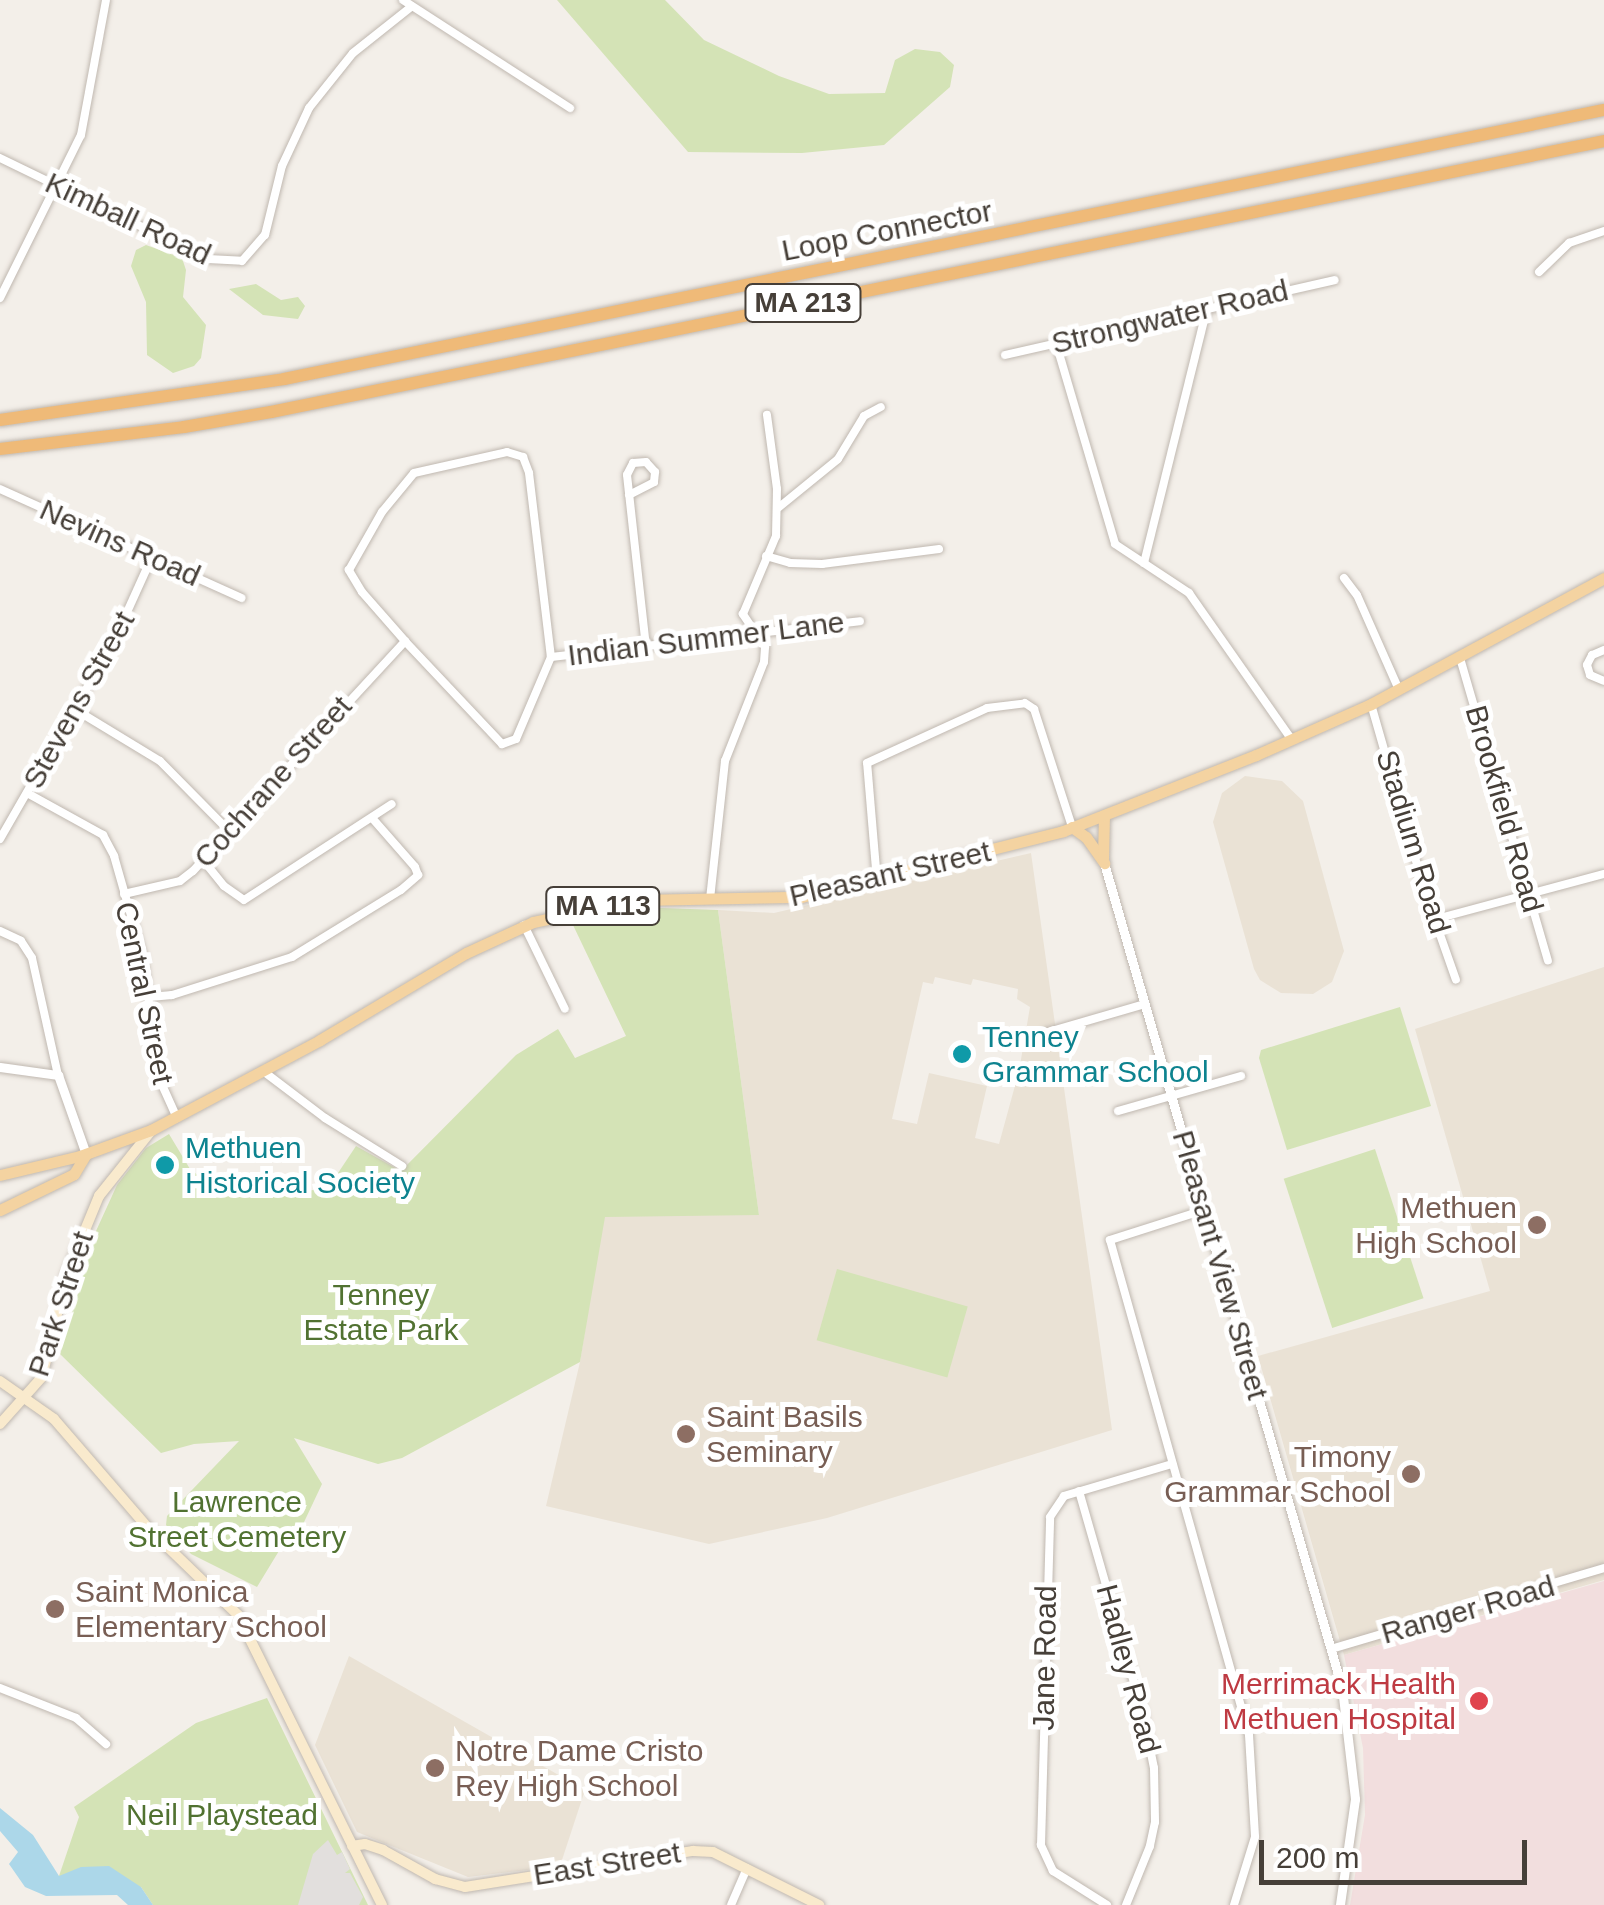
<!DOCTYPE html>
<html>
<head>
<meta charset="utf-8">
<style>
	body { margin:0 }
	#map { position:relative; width:1604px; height:1905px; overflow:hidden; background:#f3efe9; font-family:Arial,sans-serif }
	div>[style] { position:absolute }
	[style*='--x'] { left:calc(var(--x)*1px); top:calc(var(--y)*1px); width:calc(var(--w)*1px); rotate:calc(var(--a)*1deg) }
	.education>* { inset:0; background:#eae2d5 }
	.medical>* { inset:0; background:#f2dede }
	.green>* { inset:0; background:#d4e3b6; transform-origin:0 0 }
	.parking>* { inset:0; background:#e2dfdd }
	.water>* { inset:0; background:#acd7e9 }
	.roads { filter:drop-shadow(0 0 2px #c0b8b0) drop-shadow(0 0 2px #c0b8b0) }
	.minor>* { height:8px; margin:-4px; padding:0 4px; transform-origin:4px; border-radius:4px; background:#fff }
	.tertiary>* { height:9px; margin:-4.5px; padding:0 4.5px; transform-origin:4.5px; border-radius:4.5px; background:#fff }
	.secondary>* { height:10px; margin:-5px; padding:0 5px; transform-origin:5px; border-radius:5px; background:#f9eacd }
	.primary>* { height:11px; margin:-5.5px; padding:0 5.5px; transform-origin:5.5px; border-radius:5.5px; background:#f4d3a1 }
	.motorway>* { height:12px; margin:-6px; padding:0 6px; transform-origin:6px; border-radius:6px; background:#efba78 }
	.dots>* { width:28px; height:28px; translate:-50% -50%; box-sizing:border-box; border:5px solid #fff; border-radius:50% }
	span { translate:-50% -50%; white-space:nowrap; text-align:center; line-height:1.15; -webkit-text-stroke:10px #fff; paint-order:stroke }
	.shield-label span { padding:2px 8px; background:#fff; border:2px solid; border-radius:8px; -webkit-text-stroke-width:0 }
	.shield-label { font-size:28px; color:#463f38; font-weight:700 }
	.street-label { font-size:30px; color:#463f38 }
	.culture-label { font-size:30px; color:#0d838f }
	.left { translate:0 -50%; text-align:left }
	.education-label { font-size:30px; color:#785e54 }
	.right { translate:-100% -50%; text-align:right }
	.park-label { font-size:30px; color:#517231 }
	.health-label { font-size:30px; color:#be3a42 }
	.scale { position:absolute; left:1259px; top:1840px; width:268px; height:45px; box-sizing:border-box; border:5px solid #463f38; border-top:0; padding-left:12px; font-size:30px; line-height:35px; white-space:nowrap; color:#463f38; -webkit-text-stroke:8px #fff; paint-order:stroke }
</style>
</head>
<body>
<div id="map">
	<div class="education">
		<i style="clip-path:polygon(1245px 776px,1282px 781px,1303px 801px,1344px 951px,1332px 982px,1313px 994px,1281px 993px,1260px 980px,1254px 969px,1213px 822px,1222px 793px)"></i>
		<i style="clip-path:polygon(evenodd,1031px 853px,1112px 1430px,827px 1518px,709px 1544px,546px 1506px,580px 1362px,604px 1212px,759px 1215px,718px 910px,774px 913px,1031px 853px,935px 977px,971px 985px,973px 979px,1018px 989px,1017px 999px,1030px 1007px,1019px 1071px,999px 1144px,975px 1138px,987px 1086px,929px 1073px,917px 1124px,892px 1119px,923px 982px,933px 984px,935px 977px)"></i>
		<i style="clip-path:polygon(1604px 967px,1604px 1580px,1344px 1655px,1258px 1356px,1490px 1291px,1415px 1029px)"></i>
		<i style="clip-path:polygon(349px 1656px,585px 1790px,560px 1866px,468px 1877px,357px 1832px,315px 1745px)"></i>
	</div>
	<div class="medical">
		<i style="clip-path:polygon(1604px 1581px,1604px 1905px,1350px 1905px,1365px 1815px,1363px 1748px,1344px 1655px)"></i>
	</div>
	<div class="green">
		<i style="clip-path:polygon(557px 0,665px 0,704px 40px,779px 76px,829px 94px,885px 93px,895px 60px,915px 49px,940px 52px,954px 65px,950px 87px,884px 145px,802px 153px,688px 152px)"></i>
		<i style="clip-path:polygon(146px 245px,182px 258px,186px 270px,183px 297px,206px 325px,201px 358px,194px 366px,173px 373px,147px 355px,146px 302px,131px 266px,136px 250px)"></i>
		<i style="clip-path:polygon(256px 284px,281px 300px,298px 297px,305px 306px,298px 319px,263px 315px,229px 289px)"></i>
		<i style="clip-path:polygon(634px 907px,718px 910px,759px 1215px,605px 1217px,580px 1362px,402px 1458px,378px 1464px,294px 1438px,322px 1484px,297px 1537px,285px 1541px,257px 1587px,191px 1554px,166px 1525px,167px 1516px,239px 1441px,194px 1444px,161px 1453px,60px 1354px,96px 1231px,117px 1185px,146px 1148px,169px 1134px,190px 1169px,203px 1179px,267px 1198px,313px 1190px,336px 1176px,356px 1146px,401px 1171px,516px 1055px,558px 1029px,575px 1058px,626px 1036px,573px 925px)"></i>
		<i style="clip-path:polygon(1400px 1007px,1431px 1106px,1287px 1150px,1259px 1058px,1261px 1050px)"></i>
		<i style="left:1375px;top:1149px;width:157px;height:96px;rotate:72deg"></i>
		<i style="left:837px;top:1269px;width:136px;height:74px;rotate:16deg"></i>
		<i style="clip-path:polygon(267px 1698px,368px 1905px,153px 1905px,141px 1887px,59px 1876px,79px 1817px,74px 1807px,196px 1723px)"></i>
	</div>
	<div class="parking">
		<i style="clip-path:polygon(328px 1840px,337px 1855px,342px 1852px,350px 1869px,345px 1873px,350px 1873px,363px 1897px,359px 1905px,298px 1905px,313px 1854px)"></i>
	</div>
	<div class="water">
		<i style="clip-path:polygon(0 1808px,33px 1835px,59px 1876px,81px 1867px,109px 1866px,141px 1887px,153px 1905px,128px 1905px,117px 1895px,46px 1896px,25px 1887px,9px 1864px,18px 1852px,0 1831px)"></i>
	</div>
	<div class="roads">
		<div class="minor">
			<i style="--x:403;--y:0;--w:199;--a:32.9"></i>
			<i style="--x:0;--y:158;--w:231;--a:25.9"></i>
			<i style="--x:208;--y:259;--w:34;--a:3"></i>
			<i style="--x:242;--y:261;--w:35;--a:-49"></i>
			<i style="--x:265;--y:235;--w:71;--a:-76.2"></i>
			<i style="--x:282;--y:166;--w:64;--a:-65"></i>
			<i style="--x:309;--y:108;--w:70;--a:-51.3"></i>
			<i style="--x:353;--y:53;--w:75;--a:-38.5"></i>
			<i style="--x:1539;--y:272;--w:42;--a:-44"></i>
			<i style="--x:1569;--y:243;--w:37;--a:-19"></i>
			<i style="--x:0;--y:298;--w:182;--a:-63.6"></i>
			<i style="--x:81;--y:135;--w:137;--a:-79.5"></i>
			<i style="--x:1056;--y:343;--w:209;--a:73.6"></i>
			<i style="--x:1115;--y:544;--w:89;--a:33.5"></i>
			<i style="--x:1189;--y:593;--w:179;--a:55"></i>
			<i style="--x:1005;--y:355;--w:338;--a:-12.8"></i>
			<i style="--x:507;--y:452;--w:17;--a:17"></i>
			<i style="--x:523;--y:457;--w:17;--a:69"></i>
			<i style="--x:529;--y:473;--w:185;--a:83.2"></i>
			<i style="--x:551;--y:657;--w:89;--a:113.1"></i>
			<i style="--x:516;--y:739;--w:15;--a:160"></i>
			<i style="--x:502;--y:744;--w:141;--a:-133.3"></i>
			<i style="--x:405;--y:641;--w:65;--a:-131.3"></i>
			<i style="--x:362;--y:592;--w:26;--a:-121"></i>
			<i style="--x:349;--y:570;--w:67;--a:-60.4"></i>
			<i style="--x:382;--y:512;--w:50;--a:-50.6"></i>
			<i style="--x:414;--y:473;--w:95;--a:-12.7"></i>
			<i style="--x:0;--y:489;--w:265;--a:24.3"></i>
			<i style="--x:629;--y:495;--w:28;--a:-27"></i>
			<i style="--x:654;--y:482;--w:10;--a:-84"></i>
			<i style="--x:655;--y:472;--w:13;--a:-132"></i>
			<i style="--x:646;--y:462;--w:13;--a:176"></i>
			<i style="--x:633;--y:463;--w:13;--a:117"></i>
			<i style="--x:627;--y:475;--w:172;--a:83.7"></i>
			<i style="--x:778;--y:508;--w:77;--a:-39.2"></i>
			<i style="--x:838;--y:459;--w:50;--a:-58.8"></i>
			<i style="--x:864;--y:416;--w:19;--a:-28"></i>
			<i style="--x:766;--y:556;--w:25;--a:16"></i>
			<i style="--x:790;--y:563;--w:32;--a:2"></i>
			<i style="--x:822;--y:564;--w:118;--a:-7.3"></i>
			<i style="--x:1144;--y:563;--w:262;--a:-76.1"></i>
			<i style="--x:1344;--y:578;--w:21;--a:53"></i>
			<i style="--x:1357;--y:595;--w:104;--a:66.1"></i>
			<i style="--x:1604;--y:650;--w:13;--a:157"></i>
			<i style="--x:1592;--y:655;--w:11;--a:117"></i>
			<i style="--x:1587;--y:665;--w:10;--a:73"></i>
			<i style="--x:1590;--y:675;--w:15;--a:23"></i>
			<i style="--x:551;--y:657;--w:311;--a:-6.6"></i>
			<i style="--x:1460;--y:658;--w:315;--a:73.8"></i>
			<i style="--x:1371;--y:704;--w:192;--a:74"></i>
			<i style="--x:1424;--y:889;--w:96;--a:70.6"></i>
			<i style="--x:76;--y:710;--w:98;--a:31.3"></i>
			<i style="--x:160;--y:761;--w:98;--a:45.4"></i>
			<i style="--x:27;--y:793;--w:87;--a:28.9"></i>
			<i style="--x:103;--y:835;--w:24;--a:62"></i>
			<i style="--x:114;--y:856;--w:106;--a:74.1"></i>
			<i style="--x:143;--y:958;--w:121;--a:82.4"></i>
			<i style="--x:159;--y:1078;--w:44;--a:65.8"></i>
			<i style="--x:0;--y:839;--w:228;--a:-60.1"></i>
			<i style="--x:114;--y:641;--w:92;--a:-65.7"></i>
			<i style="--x:203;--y:860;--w:33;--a:51"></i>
			<i style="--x:224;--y:886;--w:24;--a:35"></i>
			<i style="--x:244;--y:900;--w:176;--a:-33"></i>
			<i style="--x:877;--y:881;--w:118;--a:-94.8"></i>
			<i style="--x:867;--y:763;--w:132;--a:-24.6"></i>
			<i style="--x:987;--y:708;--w:38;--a:-7"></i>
			<i style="--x:1025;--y:703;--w:11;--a:34"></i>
			<i style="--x:1034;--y:709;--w:124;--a:72.1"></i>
			<i style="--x:124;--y:894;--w:57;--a:-13.1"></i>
			<i style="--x:180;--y:881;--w:16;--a:-38"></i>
			<i style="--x:193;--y:871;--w:313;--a:-47.3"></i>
			<i style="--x:710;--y:899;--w:139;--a:-83.8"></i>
			<i style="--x:725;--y:761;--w:106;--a:-68.5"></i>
			<i style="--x:764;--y:662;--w:15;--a:-86"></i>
			<i style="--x:765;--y:647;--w:40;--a:-124"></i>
			<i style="--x:743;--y:614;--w:85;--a:-67.1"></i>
			<i style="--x:776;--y:536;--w:47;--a:-88.8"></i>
			<i style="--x:777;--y:489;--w:75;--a:-97.7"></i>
			<i style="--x:1436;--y:919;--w:174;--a:-15"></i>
			<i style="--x:524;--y:925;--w:93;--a:64"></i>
			<i style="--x:0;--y:931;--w:23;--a:25"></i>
			<i style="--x:21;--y:941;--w:20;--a:57"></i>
			<i style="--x:32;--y:958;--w:120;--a:77.5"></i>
			<i style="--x:150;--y:997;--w:22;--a:-5"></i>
			<i style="--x:172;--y:995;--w:126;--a:-17.6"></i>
			<i style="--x:292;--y:957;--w:128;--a:-31.6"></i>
			<i style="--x:401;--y:890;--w:23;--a:-41"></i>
			<i style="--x:418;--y:875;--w:9;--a:-111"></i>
			<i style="--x:415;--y:867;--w:64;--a:-131.2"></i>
			<i style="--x:1045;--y:1033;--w:104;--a:-16.2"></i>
			<i style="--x:263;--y:1071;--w:78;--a:37.2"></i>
			<i style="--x:325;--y:1118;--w:91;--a:31.9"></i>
			<i style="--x:1118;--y:1111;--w:128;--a:-15.9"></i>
			<i style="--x:1204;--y:1210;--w:99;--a:162.3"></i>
			<i style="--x:1110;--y:1240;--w:514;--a:74.31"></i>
			<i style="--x:1249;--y:1735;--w:102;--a:86.6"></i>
			<i style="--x:1255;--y:1837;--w:71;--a:107.2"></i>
			<i style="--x:1079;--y:1491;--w:232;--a:74"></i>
			<i style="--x:1143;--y:1714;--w:55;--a:78.5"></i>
			<i style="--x:1154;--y:1768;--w:54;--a:88.9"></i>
			<i style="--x:1155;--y:1822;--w:25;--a:102"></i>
			<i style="--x:1150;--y:1846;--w:64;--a:112.1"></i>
			<i style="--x:1331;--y:1649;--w:285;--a:-16.5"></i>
			<i style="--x:0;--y:1688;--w:82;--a:21.5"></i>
			<i style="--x:76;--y:1718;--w:40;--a:41"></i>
			<i style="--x:731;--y:1905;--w:40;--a:-66.6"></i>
			<i style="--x:1107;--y:1905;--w:64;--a:-147.8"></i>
			<i style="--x:1053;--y:1871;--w:29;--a:-115"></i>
			<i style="--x:1041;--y:1845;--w:328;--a:-88.4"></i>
			<i style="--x:1050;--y:1517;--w:25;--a:-56"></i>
			<i style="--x:1064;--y:1496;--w:113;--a:-16.5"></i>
		</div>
		<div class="tertiary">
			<i style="--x:1104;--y:863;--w:859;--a:73.91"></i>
			<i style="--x:1342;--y:1688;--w:112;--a:83.3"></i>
			<i style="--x:1355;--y:1799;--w:107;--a:98.1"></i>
			<i style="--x:0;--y:1067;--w:59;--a:7.9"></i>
			<i style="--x:58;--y:1075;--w:84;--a:70.5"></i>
		</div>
		<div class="secondary">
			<i style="--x:0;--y:1381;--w:66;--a:35.1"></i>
			<i style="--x:54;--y:1419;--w:144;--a:49.2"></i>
			<i style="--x:148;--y:1528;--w:125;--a:44"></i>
			<i style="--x:238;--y:1615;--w:324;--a:63.6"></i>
			<i style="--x:0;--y:1424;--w:63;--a:-48.2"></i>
			<i style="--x:42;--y:1377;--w:104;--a:-76.6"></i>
			<i style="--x:66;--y:1276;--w:87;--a:-67.6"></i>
			<i style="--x:99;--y:1196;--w:83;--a:-51.3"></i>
			<i style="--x:352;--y:1846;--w:13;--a:-9"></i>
			<i style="--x:365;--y:1844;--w:19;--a:18"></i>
			<i style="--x:383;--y:1850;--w:60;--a:29.1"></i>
			<i style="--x:435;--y:1879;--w:31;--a:15"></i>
			<i style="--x:465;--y:1887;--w:231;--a:-9"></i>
			<i style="--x:693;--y:1851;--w:20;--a:3"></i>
			<i style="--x:713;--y:1852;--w:119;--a:26.6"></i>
		</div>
		<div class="primary">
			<i style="--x:1072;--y:827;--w:17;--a:36"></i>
			<i style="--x:1086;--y:837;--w:32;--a:55"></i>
			<i style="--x:1103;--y:859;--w:43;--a:-88.7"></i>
			<i style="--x:0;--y:1175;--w:82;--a:-13.4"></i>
			<i style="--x:80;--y:1156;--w:76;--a:-20.1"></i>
			<i style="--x:151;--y:1130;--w:191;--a:-28"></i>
			<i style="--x:320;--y:1040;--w:170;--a:-30.8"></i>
			<i style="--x:466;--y:953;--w:74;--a:-24.8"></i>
			<i style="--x:533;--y:922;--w:107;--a:-11.8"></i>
			<i style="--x:638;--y:900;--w:163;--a:-1.1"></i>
			<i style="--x:801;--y:897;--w:270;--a:-14.1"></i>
			<i style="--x:1063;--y:831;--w:207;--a:-21.5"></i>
			<i style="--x:1256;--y:755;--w:126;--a:-23.9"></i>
			<i style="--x:1371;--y:704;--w:265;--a:-28.4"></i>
			<i style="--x:0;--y:1210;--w:82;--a:-25.9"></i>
			<i style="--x:74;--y:1174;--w:23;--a:-59"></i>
		</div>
		<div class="motorway">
			<i style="--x:0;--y:420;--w:287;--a:-8.2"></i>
			<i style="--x:284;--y:379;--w:1347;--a:-11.52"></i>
			<i style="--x:0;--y:449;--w:185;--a:-6.8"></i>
			<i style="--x:184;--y:427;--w:88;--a:-9.8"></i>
			<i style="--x:271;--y:412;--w:1360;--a:-11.49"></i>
		</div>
	</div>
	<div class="dots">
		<i style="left:962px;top:1054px;background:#0f9aa8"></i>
		<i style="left:165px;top:1165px;background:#0f9aa8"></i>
		<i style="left:1537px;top:1225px;background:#8d6e63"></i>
		<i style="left:686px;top:1434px;background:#8d6e63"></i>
		<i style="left:1411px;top:1474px;background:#8d6e63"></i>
		<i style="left:55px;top:1609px;background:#8d6e63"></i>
		<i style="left:1479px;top:1701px;background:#e0444e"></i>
		<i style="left:435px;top:1768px;background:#8d6e63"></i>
	</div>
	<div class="shield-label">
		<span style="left:803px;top:303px">MA 213</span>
		<span style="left:603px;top:906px">MA 113</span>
	</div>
	<div class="street-label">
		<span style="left:128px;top:219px;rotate:25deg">Kimball Road</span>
		<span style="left:887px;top:231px;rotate:-11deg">Loop Connector</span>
		<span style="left:1170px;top:317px;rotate:-13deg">Strongwater Road</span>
		<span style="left:120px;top:543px;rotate:24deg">Nevins Road</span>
		<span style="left:706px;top:639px;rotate:-7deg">Indian Summer Lane</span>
		<span style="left:79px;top:700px;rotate:-61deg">Stevens Street</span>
		<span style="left:273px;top:782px;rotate:-48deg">Cochrane Street</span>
		<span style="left:1504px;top:809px;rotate:74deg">Brookfield Road</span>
		<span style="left:1413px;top:842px;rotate:73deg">Stadium Road</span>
		<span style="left:890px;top:874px;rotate:-13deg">Pleasant Street</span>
		<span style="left:144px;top:993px;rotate:78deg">Central Street</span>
		<span style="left:1220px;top:1265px;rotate:74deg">Pleasant View Street</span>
		<span style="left:61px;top:1304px;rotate:-72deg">Park Street</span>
		<span style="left:1468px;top:1610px;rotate:-16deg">Ranger Road</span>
		<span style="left:1045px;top:1658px;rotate:-89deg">Jane Road</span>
		<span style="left:1128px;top:1669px;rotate:75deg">Hadley Road</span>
		<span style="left:607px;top:1864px;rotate:-9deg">East Street</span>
	</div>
	<div class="culture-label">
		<span class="left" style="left:982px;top:1054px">Tenney<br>Grammar School</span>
		<span class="left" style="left:185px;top:1165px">Methuen<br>Historical Society</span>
	</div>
	<div class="education-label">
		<span class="right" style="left:1517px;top:1225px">Methuen<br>High School</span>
		<span class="left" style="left:706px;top:1434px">Saint Basils<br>Seminary</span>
		<span class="right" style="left:1391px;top:1474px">Timony<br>Grammar School</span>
		<span class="left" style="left:75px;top:1609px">Saint Monica<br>Elementary School</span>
		<span class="left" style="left:455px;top:1768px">Notre Dame Cristo<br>Rey High School</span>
	</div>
	<div class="park-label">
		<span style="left:381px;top:1312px">Tenney<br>Estate Park</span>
		<span style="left:237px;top:1519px">Lawrence<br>Street Cemetery</span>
		<span style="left:222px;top:1815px">Neil Playstead</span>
	</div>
	<div class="health-label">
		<span class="right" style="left:1456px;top:1701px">Merrimack Health<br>Methuen Hospital</span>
	</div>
	<div class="scale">200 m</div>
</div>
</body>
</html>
